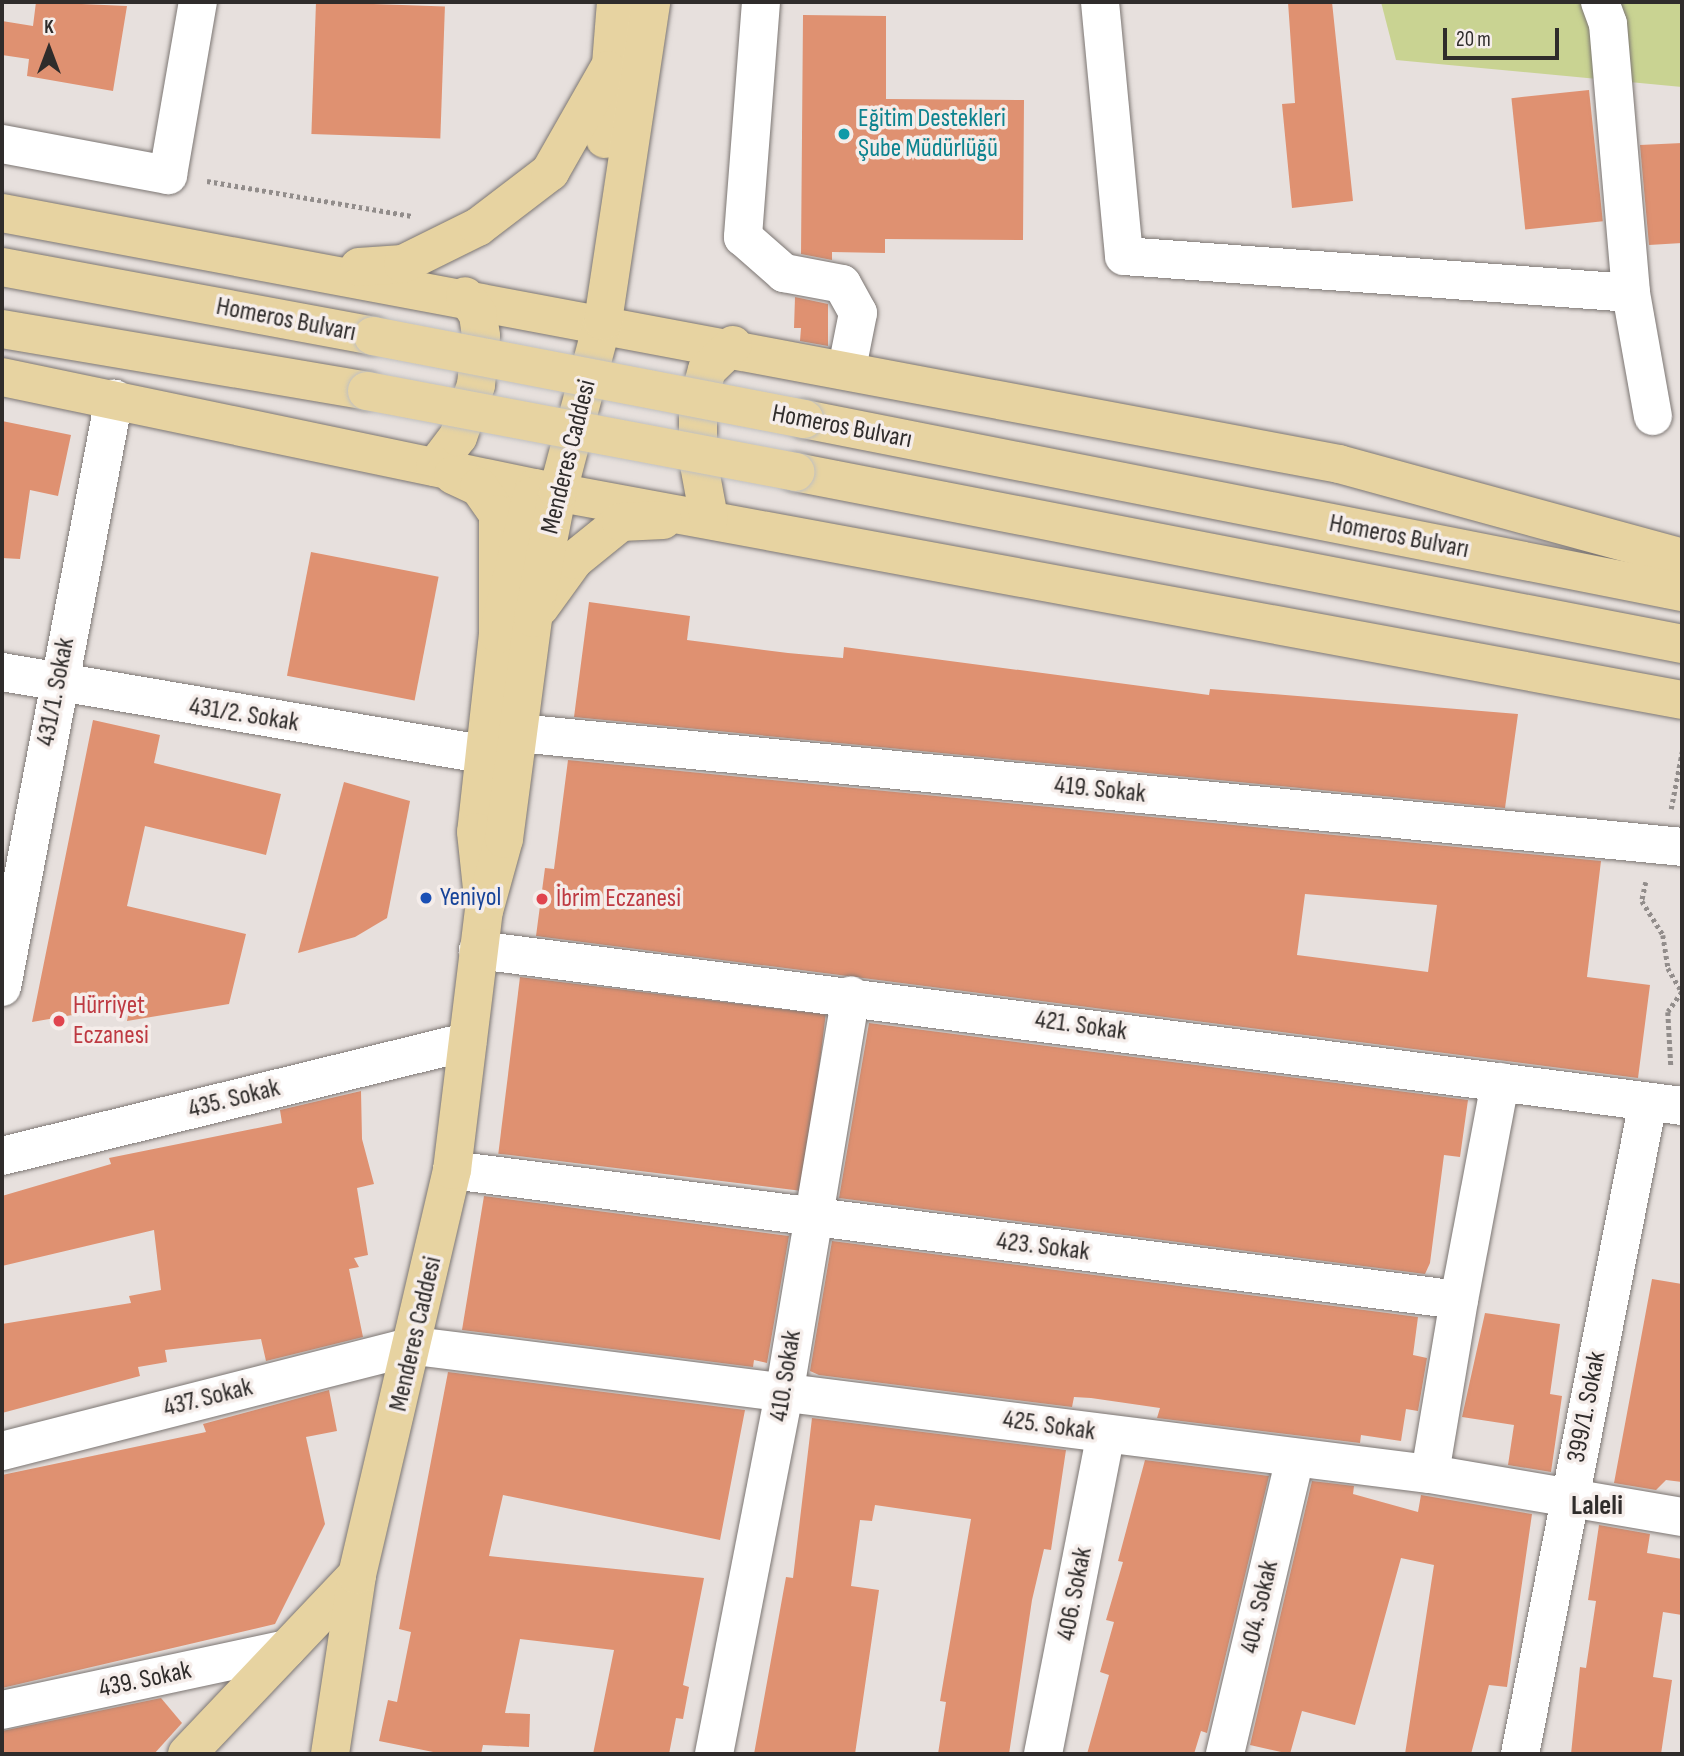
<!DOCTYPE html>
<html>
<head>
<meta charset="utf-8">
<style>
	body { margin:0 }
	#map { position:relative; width:1684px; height:1756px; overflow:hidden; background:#e7e0dd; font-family:"Sofia Sans Condensed",sans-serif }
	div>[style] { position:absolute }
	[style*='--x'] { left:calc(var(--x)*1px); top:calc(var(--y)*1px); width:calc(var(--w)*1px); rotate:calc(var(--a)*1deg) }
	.green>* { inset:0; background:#c9d392 }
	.building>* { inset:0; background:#df9171; transform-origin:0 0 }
	.path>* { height:4.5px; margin-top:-2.25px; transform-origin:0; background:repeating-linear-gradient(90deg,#928d8b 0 3.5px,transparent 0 7px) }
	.roads { filter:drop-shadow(0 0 2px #7c7673) drop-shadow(0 0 2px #7c7673) }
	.minor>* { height:38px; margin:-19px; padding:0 19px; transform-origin:19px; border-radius:19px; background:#fff }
	.major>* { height:38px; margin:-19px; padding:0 19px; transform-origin:19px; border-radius:19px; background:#e7d3a1 }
	.bridges { filter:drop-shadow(0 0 2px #c1c0bf) drop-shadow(0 0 2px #c1c0bf) }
	.major-bridge>* { height:38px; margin:-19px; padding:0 19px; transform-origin:19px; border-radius:19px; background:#e7d3a1 }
	.dots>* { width:19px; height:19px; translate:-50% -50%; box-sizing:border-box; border:4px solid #f5edea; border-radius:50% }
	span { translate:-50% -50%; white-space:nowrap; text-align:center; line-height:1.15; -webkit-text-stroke:7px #f5edea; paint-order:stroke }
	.culture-label { font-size:26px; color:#0d838f }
	.left { translate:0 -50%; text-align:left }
	.street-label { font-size:26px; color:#2f2c2b }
	.transit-label { font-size:26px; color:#164399 }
	.health-label { font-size:26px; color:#be3a42 }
	.neighbourhood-label { font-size:28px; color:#2f2c2b; font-weight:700 }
	.frame { position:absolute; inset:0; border:4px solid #2f2c2b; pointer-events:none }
	.north { position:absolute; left:14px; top:14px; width:70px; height:70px; -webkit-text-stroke:5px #f5edea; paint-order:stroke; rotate:0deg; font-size:19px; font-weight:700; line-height:28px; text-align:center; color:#2f2c2b }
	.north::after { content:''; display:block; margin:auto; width:24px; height:32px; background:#2f2c2b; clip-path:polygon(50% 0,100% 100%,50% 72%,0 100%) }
	.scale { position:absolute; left:1443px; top:28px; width:116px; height:32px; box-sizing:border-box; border:4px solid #2f2c2b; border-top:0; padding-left:9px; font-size:21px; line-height:24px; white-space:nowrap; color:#2f2c2b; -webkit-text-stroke:5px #f5edea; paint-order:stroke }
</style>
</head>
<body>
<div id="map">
	<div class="green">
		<i style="clip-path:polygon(1381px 2px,1682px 2px,1682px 87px,1396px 60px)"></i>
	</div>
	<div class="building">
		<i style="clip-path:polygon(36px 2px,127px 6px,113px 91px,27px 76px,29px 59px,2px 55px,2px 21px,33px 26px)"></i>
		<i style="left:316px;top:2px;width:129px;height:132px;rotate:2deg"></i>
		<i style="clip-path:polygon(1288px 2px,1332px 2px,1353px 201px,1292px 208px,1282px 104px,1295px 103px)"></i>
		<i style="clip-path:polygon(803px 15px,886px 16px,886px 99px,1024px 100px,1023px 240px,885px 239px,885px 253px,832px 252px,832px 260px,801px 254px)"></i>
		<i style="left:1589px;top:90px;width:132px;height:78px;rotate:84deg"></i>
		<i style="clip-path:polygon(1682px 143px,1682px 243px,1649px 245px,1640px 145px)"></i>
		<i style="clip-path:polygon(795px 297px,828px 304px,828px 346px,800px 341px,801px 328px,794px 328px)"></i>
		<i style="clip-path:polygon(2px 421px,71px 435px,58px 496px,30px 490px,20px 559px,2px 558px)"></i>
		<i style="left:311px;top:552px;width:130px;height:126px;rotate:11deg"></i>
		<i style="clip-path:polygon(589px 602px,690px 616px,687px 640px,788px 653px,843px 658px,844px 647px,1209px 695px,1210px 689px,1518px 714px,1505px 808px,574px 717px)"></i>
		<i style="clip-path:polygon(93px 720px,160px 735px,154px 763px,281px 794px,266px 855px,145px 826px,127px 906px,246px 934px,229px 1004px,127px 1021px,130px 1005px,32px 1022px)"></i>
		<i style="clip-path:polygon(evenodd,568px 760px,1601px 861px,1587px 977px,1650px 985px,1638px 1078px,536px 936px,545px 868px,554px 869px,568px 760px,1305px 894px,1437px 905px,1428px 972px,1297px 955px,1305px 894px)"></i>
		<i style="clip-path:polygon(344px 782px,410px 801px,387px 918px,355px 937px,298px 953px)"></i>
		<i style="left:520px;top:977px;width:308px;height:178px;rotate:7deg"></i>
		<i style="clip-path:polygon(869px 1023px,1468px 1100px,1460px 1157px,1444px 1155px,1430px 1263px,1425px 1274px,839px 1198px)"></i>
		<i style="clip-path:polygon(361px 1091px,362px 1139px,374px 1184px,357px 1188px,368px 1255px,354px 1258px,359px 1267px,349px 1269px,363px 1337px,266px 1361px,261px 1339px,165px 1350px,167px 1362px,138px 1367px,140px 1376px,2px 1413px,2px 1324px,131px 1303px,129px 1296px,161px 1290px,154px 1230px,2px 1266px,2px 1196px,111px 1164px,109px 1158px,282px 1123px,280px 1110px)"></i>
		<i style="clip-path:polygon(484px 1196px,789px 1236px,767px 1363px,754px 1360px,753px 1367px,462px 1330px)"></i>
		<i style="clip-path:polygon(832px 1241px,1418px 1317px,1413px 1355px,1427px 1358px,1418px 1411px,1406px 1409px,1401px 1441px,1361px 1435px,1360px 1443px,1157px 1418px,1160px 1408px,1091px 1398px,1074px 1397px,1072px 1407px,819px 1375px,810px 1371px)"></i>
		<i style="clip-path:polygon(1652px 1279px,1682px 1284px,1682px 1482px,1666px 1480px,1656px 1490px,1614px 1483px)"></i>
		<i style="clip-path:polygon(1485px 1313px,1560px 1324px,1550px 1394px,1562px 1396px,1551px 1472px,1508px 1465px,1514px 1425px,1462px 1417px)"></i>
		<i style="clip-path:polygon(448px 1372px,745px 1410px,720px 1540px,503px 1495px,489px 1556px,704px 1578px,683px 1685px,689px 1687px,683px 1719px,676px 1718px,669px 1754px,593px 1754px,614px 1650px,520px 1639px,505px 1713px,530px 1714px,529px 1747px,483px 1745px,481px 1754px,443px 1754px,379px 1741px,388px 1700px,397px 1702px,411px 1632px,399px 1629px)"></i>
		<i style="clip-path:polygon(329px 1390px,337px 1431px,306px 1437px,325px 1524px,275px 1624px,2px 1688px,2px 1475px,206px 1432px,203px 1424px)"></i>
		<i style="clip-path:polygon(812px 1418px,1066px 1450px,1051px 1550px,1044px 1549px,1032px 1600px,1009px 1754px,938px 1754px,946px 1702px,940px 1701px,971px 1519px,875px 1505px,872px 1521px,860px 1520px,851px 1586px,879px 1590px,855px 1754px,754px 1754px,786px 1577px,793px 1578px)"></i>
		<i style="clip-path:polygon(1145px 1460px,1269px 1476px,1207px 1733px,1201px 1731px,1194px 1754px,1087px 1754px,1109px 1675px,1100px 1672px,1114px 1622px,1106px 1620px,1123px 1562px,1118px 1561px)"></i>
		<i style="clip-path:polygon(1312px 1481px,1354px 1486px,1353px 1494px,1418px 1512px,1421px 1495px,1532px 1514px,1507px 1687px,1489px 1685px,1471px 1754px,1405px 1754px,1434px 1565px,1401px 1558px,1355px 1725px,1302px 1711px,1290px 1754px,1250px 1745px)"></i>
		<i style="clip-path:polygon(1599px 1525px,1650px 1534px,1647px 1553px,1682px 1559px,1682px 1615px,1663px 1612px,1653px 1677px,1672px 1680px,1661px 1754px,1571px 1754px,1580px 1667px,1586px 1668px,1596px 1601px,1588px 1600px)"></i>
		<i style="clip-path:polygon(161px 1698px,182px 1723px,154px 1754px,2px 1754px,2px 1731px)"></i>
	</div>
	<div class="path">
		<i style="--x:207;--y:181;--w:208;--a:9.7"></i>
		<i style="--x:1671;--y:809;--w:58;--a:-79.1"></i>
		<i style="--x:1646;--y:882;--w:19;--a:102"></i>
		<i style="--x:1642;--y:901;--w:40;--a:58"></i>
		<i style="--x:1663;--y:935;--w:33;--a:81"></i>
		<i style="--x:1668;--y:968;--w:28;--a:60"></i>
		<i style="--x:1682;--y:992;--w:24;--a:125"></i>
		<i style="--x:1668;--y:1012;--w:53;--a:86.8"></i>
	</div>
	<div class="roads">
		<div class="minor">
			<i style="--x:761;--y:2;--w:236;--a:94.4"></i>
			<i style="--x:743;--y:237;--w:55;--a:41.3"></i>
			<i style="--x:784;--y:273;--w:59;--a:10.7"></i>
			<i style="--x:842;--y:284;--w:33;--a:61"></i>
			<i style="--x:858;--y:313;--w:56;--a:101.3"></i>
			<i style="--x:1100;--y:2;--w:255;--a:84.6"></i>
			<i style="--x:1124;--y:256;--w:508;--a:4.17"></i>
			<i style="--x:1631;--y:293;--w:125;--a:79.9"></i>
			<i style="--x:1600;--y:2;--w:23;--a:70"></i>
			<i style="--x:1608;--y:24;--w:270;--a:85.1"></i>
			<i style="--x:2;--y:144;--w:169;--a:10.6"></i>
			<i style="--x:168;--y:175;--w:176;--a:-80.2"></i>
			<i style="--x:2;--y:672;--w:491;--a:9.7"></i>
			<i style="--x:518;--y:733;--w:1170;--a:5.59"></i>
			<i style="--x:478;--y:950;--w:1214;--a:7.38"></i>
			<i style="--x:2;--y:987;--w:599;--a:-79.22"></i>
			<i style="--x:2;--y:1156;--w:479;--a:-13.8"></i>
			<i style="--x:452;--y:1170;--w:1015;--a:7.36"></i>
			<i style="--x:1459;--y:1300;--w:176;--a:99.5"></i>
			<i style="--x:1459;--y:1300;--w:222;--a:-79.3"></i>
			<i style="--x:2;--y:1451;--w:426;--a:-14.3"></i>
			<i style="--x:415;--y:1346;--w:1023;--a:7.19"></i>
			<i style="--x:1430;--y:1474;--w:256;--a:9.7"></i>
			<i style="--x:2;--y:1710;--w:291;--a:-12.1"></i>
			<i style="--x:714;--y:1754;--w:372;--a:-79"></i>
			<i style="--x:785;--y:1389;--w:399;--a:-80.5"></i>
			<i style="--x:1043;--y:1754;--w:326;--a:-78.9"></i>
			<i style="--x:1225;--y:1754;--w:303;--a:-76.7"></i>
			<i style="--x:1520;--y:1754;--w:664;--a:-78.89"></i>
		</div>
		<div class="major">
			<i style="--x:605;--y:139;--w:137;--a:-85.4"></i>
			<i style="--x:2;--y:213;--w:1360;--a:10.63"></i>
			<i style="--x:1339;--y:464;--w:356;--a:15.3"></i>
			<i style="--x:2;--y:267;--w:377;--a:10.5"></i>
			<i style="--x:359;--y:267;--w:44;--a:-3.9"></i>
			<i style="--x:403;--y:264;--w:84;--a:-26.3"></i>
			<i style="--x:478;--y:227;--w:91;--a:-37.4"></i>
			<i style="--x:550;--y:172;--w:117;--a:-60.4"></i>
			<i style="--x:2;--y:329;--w:370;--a:9.6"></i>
			<i style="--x:2;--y:377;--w:543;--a:11.79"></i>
			<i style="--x:534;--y:488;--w:1167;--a:10.46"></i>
			<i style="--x:804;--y:419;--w:895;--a:11.15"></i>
			<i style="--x:435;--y:467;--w:38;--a:-53"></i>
			<i style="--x:458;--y:437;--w:55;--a:-70.9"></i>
			<i style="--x:476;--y:385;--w:49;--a:-84.2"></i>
			<i style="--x:481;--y:336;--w:22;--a:-98"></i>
			<i style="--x:478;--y:314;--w:22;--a:-126"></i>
			<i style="--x:795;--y:472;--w:904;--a:10.97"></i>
			<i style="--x:453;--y:475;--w:29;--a:25"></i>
			<i style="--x:479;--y:487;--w:33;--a:55"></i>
			<i style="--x:498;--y:514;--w:120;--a:90"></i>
			<i style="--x:498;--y:634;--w:199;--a:96.3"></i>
			<i style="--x:476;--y:832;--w:56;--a:83.9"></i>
			<i style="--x:709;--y:518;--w:60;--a:-100.6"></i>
			<i style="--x:698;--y:459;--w:56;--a:-90"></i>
			<i style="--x:698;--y:403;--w:34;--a:-75"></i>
			<i style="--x:707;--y:370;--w:36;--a:-44"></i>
			<i style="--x:540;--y:607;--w:58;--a:-54.1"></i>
			<i style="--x:574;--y:560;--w:60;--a:-39"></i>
			<i style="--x:621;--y:522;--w:42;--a:-2.7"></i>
			<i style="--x:498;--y:634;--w:142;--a:-76.2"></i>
			<i style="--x:187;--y:1754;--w:247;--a:-46.5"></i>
			<i style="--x:330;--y:1754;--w:181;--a:-81.4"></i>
			<i style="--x:357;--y:1575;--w:416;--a:-76.8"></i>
			<i style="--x:452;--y:1170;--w:261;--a:-83"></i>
			<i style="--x:484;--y:911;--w:75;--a:-74.5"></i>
			<i style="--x:504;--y:839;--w:223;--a:-82.5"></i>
			<i style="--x:533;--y:618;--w:129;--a:-78.9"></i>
			<i style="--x:558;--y:491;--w:176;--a:-75.2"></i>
			<i style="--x:603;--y:321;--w:323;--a:-81.4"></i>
		</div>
	</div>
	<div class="bridges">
		<div class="major-bridge">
			<i style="--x:373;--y:336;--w:439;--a:10.9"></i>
			<i style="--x:367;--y:391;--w:436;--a:10.7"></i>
		</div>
	</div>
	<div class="dots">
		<i style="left:844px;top:134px;background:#0f9aa8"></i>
		<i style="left:426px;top:898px;background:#1a4fb4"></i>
		<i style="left:542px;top:899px;background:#e0444e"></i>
		<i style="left:59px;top:1021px;background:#e0444e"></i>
	</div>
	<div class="culture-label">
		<span class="left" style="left:858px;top:134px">Eğitim Destekleri<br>Şube Müdürlüğü</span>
	</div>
	<div class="street-label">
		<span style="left:286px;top:320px;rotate:11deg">Homeros Bulvarı</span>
		<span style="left:842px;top:427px;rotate:11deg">Homeros Bulvarı</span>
		<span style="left:569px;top:457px;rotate:-76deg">Menderes Caddesi</span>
		<span style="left:1399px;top:537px;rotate:11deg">Homeros Bulvarı</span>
		<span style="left:56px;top:692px;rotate:-79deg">431/1. Sokak</span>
		<span style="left:244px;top:715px;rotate:9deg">431/2. Sokak</span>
		<span style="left:1100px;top:790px;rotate:6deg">419. Sokak</span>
		<span style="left:1081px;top:1026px;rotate:8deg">421. Sokak</span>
		<span style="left:234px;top:1099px;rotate:-14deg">435. Sokak</span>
		<span style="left:1043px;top:1247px;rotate:7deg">423. Sokak</span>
		<span style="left:416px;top:1334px;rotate:-77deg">Menderes Caddesi</span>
		<span style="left:786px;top:1376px;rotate:-81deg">410. Sokak</span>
		<span style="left:208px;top:1398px;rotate:-14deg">437. Sokak</span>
		<span style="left:1587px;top:1407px;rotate:-79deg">399/1. Sokak</span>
		<span style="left:1049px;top:1426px;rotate:8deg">425. Sokak</span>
		<span style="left:1075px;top:1594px;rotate:-79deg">406. Sokak</span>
		<span style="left:1260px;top:1607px;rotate:-77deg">404. Sokak</span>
		<span style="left:145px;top:1680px;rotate:-12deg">439. Sokak</span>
	</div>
	<div class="transit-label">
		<span class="left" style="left:440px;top:898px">Yeniyol</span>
	</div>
	<div class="health-label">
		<span class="left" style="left:556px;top:899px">İbrim Eczanesi</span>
		<span class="left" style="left:73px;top:1021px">Hürriyet<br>Eczanesi</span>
	</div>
	<div class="neighbourhood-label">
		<span style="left:1597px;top:1506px">Laleli</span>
	</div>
	<div class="frame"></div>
	<div class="north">K</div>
	<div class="scale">20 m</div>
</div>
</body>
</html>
